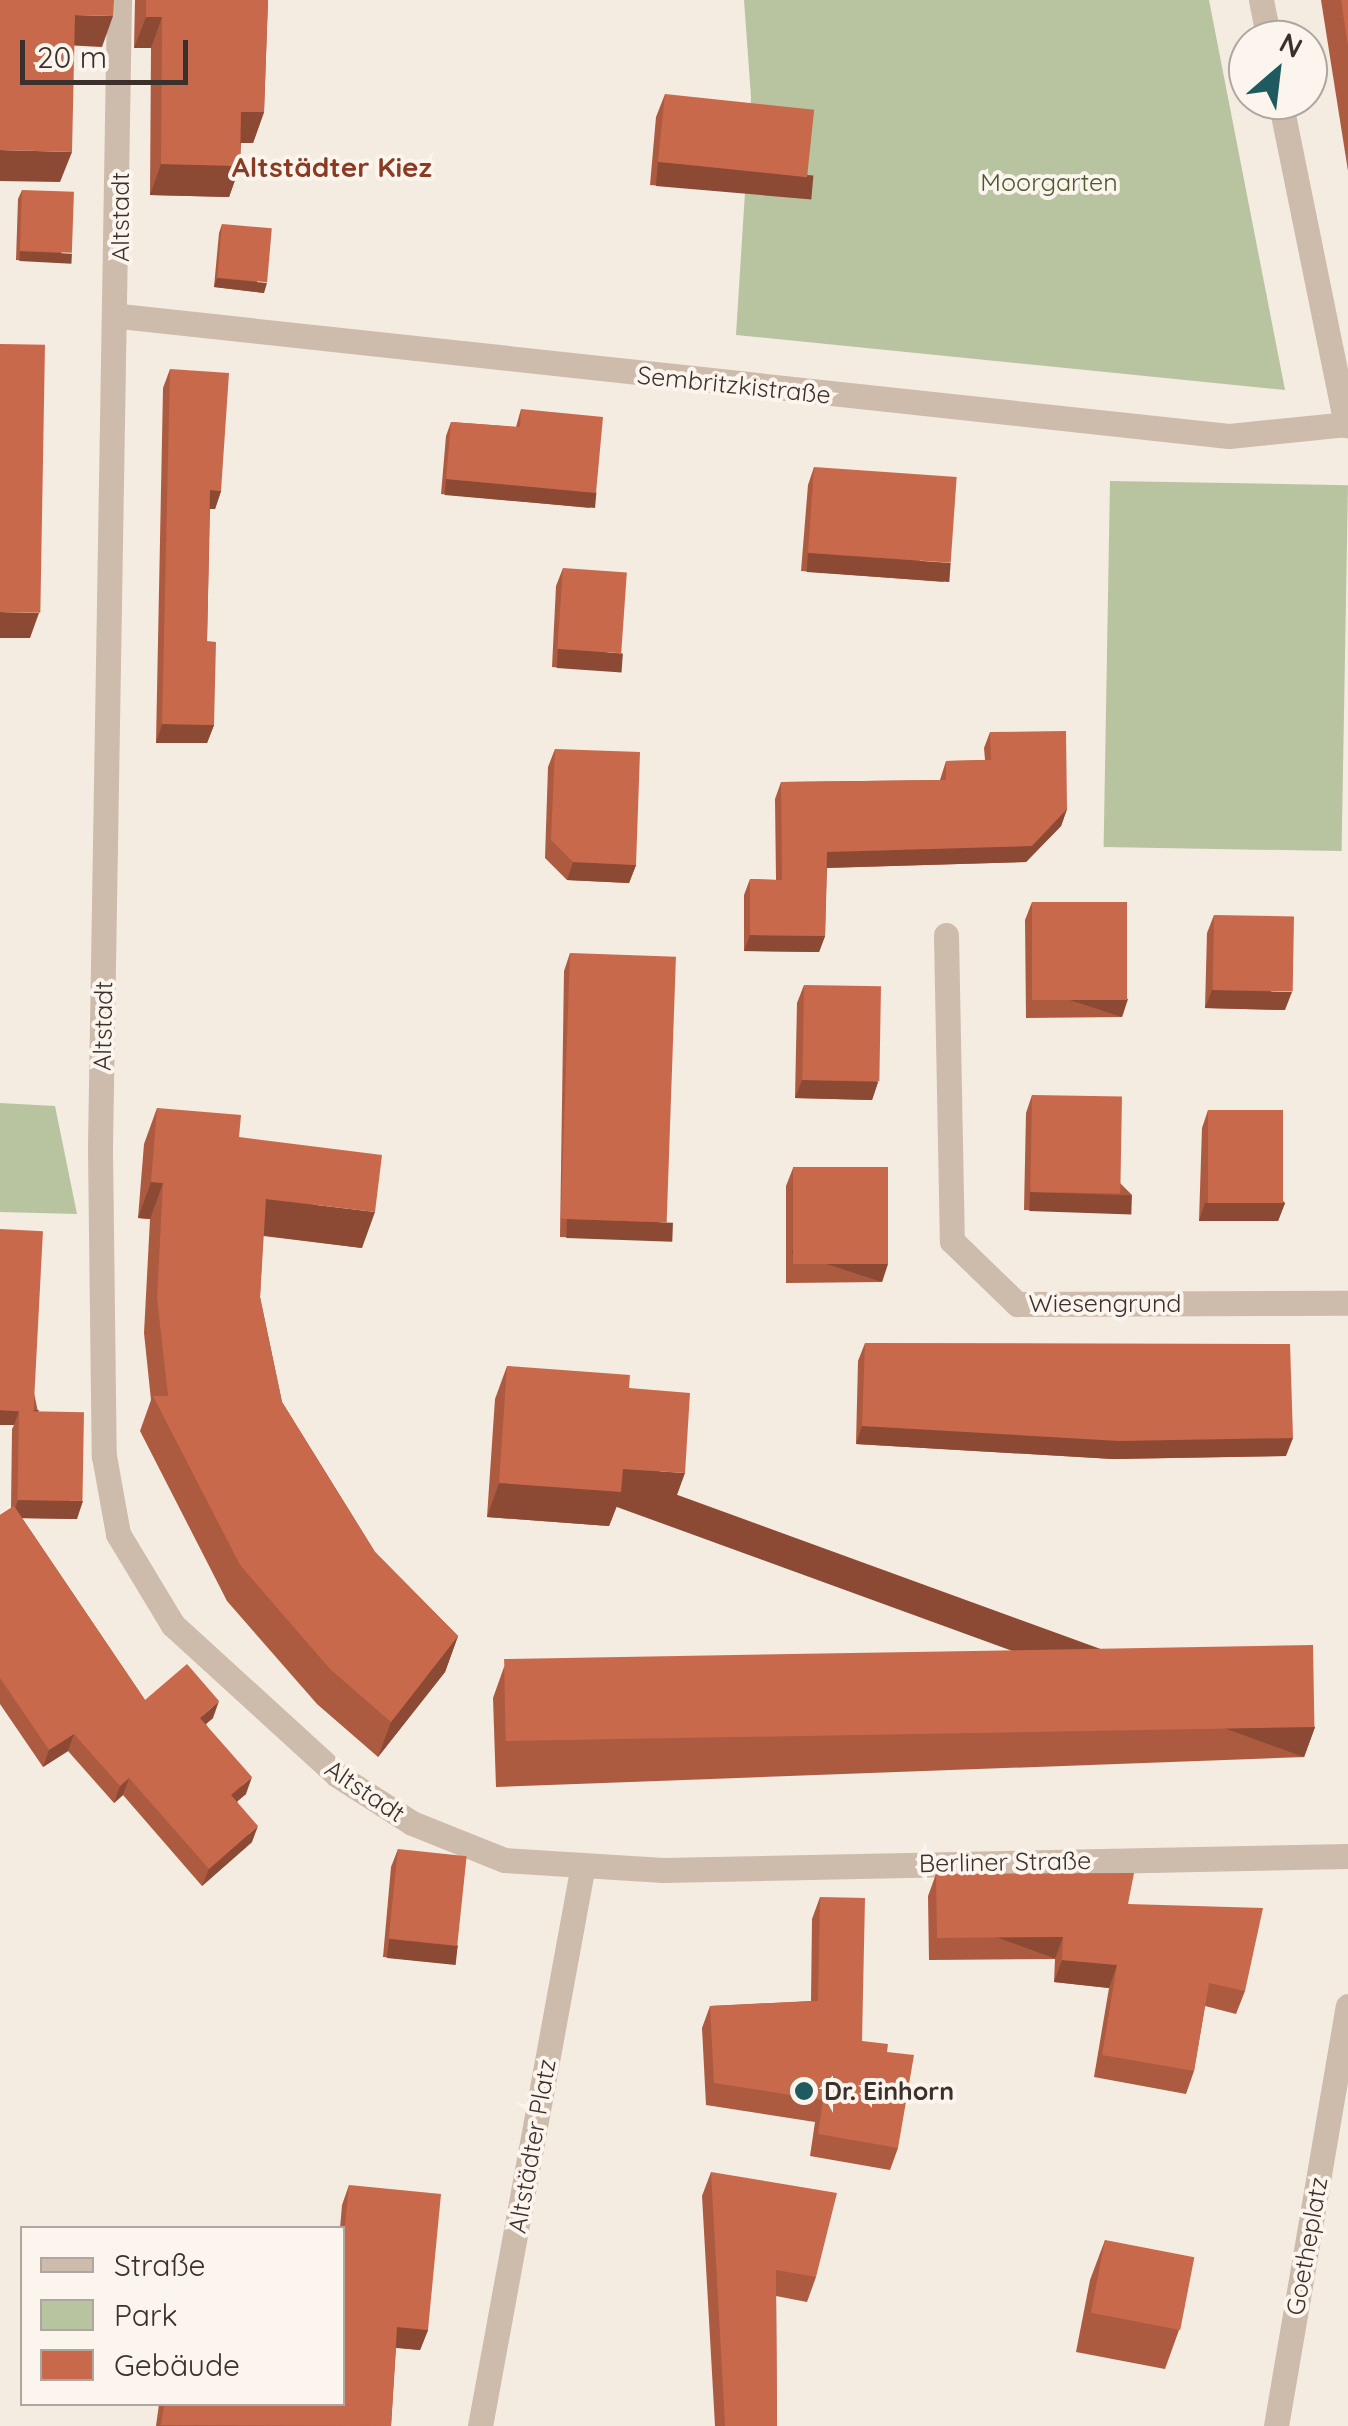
<!DOCTYPE html>
<html>
<head>
<meta charset="utf-8">
<style>
	body { margin:0 }
	#map { position:relative; width:1348px; height:2426px; overflow:hidden; background:#f4ebe1; font-family:Quicksand,sans-serif }
	div>[style] { position:absolute }
	[style*='--x'] { left:calc(var(--x)*1px); top:calc(var(--y)*1px); width:calc(var(--w)*1px); rotate:calc(var(--a)*1deg) }
	.green>* { inset:0; background:#b8c4a0; transform-origin:0 0 }
	.street>* { height:25px; margin:-12.5px; padding:0 12.5px; transform-origin:12.5px; border-radius:12.5px; background:#cdbbac }
	.wall>* { inset:0; background:#ac5a40 }
	.shaded-wall>* { inset:0; background:#8c4a34; transform-origin:0 0 }
	.building>* { inset:0; background:#c8694b; transform-origin:0 0 }
	.dots>* { width:28px; height:28px; translate:-50% -50%; box-sizing:border-box; border:5px solid #fbf5ee; border-radius:50% }
	span { translate:-50% -50%; white-space:nowrap; text-align:center; line-height:1.15; -webkit-text-stroke:8px #fbf5ee; paint-order:stroke }
	.park-label { font-size:25px; color:#4a5a2e }
	.street-label { font-size:25px; color:#3b302b }
	.poi-label { font-size:25px; color:#3b302b; font-weight:700 }
	.left { translate:0 -50%; text-align:left }
	.neighbourhood-label { font-size:28px; color:#8c3b22; font-weight:700 }
	.legend { position:absolute; left:20px; top:2226px; width:325px; height:180px; box-sizing:border-box; background:#fbf5ee; border:2px solid #aea6a0; margin:0; padding:12px 18px; list-style:none; font-size:30px; color:#3b302b }
	.legend li { display:flex; align-items:center; gap:20px; height:50px }
	.legend b { width:50px; border:2px solid #aea6a0 }
	.north { position:absolute; left:1228px; top:20px; width:100px; height:100px; box-sizing:border-box; background:#fbf5ee; border:2px solid #aea6a0; border-radius:50%; rotate:28deg; font-size:28px; font-weight:700; line-height:40px; text-align:center; color:#3b302b }
	.north::after { content:''; display:block; margin:auto; width:35px; height:45px; background:#1f5a5e; clip-path:polygon(50% 0,100% 100%,50% 72%,0 100%) }
	.scale { position:absolute; left:20px; top:40px; width:168px; height:45px; box-sizing:border-box; border:5px solid #3b302b; border-top:0; padding-left:12px; font-size:30px; line-height:35px; white-space:nowrap; color:#3b302b; -webkit-text-stroke:8px #fbf5ee; paint-order:stroke }
</style>
</head>
<body>
<div id="map">
	<div class="green">
		<i style="clip-path:polygon(744px 0,1209px 0,1285px 390px,736px 335px,751px 97px)"></i>
		<i style="left:1110px;top:481px;width:238px;height:366px;rotate:1deg"></i>
		<i style="clip-path:polygon(0 1103px,55px 1106px,77px 1214px,0 1212px)"></i>
	</div>
	<div class="street">
		<i style="--x:119;--y:0;--w:1150;--a:90.95"></i>
		<i style="--x:100;--y:1150;--w:306;--a:89.3"></i>
		<i style="--x:104;--y:1456;--w:79;--a:79.8"></i>
		<i style="--x:118;--y:1534;--w:106;--a:58.9"></i>
		<i style="--x:173;--y:1625;--w:222;--a:42.4"></i>
		<i style="--x:337;--y:1775;--w:89;--a:32.6"></i>
		<i style="--x:412;--y:1823;--w:99;--a:21.9"></i>
		<i style="--x:504;--y:1860;--w:159;--a:3.6"></i>
		<i style="--x:663;--y:1870;--w:685;--a:-1.17"></i>
		<i style="--x:1261;--y:0;--w:41;--a:78.7"></i>
		<i style="--x:1280;--y:100;--w:332;--a:78.5"></i>
		<i style="--x:120;--y:316;--w:1115;--a:6.18"></i>
		<i style="--x:1229;--y:436;--w:120;--a:-5.8"></i>
		<i style="--x:946;--y:935;--w:306;--a:88.9"></i>
		<i style="--x:952;--y:1241;--w:91;--a:44.1"></i>
		<i style="--x:1017;--y:1304;--w:331;--a:-0.2"></i>
		<i style="--x:480;--y:2426;--w:570;--a:-79.6"></i>
		<i style="--x:1276;--y:2426;--w:426;--a:-80.3"></i>
	</div>
	<div class="wall">
		<i style="clip-path:polygon(135px 0,268px 0,264px 112px,253px 143px,241px 143px,240px 166px,229px 197px,150px 195px,151px 48px,134px 48px)"></i>
		<i style="clip-path:polygon(1321px 0,1348px 0,1348px 171px)"></i>
		<i style="clip-path:polygon(665px 94px,805px 198px,650px 185px,656px 117px)"></i>
		<i style="clip-path:polygon(22px 190px,68px 263px,16px 260px,18px 199px)"></i>
		<i style="clip-path:polygon(222px 224px,264px 293px,214px 287px,219px 233px)"></i>
		<i style="clip-path:polygon(170px 369px,221px 491px,215px 509px,210px 509px,207px 641px,214px 725px,207px 743px,156px 743px,163px 388px)"></i>
		<i style="clip-path:polygon(521px 409px,590px 508px,441px 494px,446px 436px,451px 422px,516px 427px)"></i>
		<i style="clip-path:polygon(814px 467px,944px 582px,801px 571px,808px 485px)"></i>
		<i style="clip-path:polygon(563px 568px,617px 671px,552px 667px,556px 586px)"></i>
		<i style="clip-path:polygon(990px 732px,1067px 809px,1061px 826px,1026px 862px,827px 868px,825px 936px,819px 952px,744px 951px,744px 895px,750px 879px,776px 880px,775px 799px,781px 782px,940px 780px,946px 761px,985px 760px,984px 748px)"></i>
		<i style="clip-path:polygon(555px 749px,636px 865px,629px 883px,567px 880px,545px 858px,548px 767px)"></i>
		<i style="clip-path:polygon(1032px 902px,1122px 1017px,1026px 1018px,1025px 920px)"></i>
		<i style="clip-path:polygon(1214px 915px,1285px 1010px,1205px 1008px,1207px 933px)"></i>
		<i style="clip-path:polygon(570px 953px,666px 1240px,560px 1237px,564px 971px)"></i>
		<i style="clip-path:polygon(804px 985px,878px 1082px,872px 1100px,795px 1098px,797px 1003px)"></i>
		<i style="clip-path:polygon(1032px 1095px,1132px 1195px,1126px 1213px,1024px 1210px,1026px 1113px)"></i>
		<i style="clip-path:polygon(157px 1108px,239px 1137px,362px 1248px,263px 1236px,260px 1297px,282px 1402px,375px 1552px,458px 1636px,445px 1672px,378px 1757px,317px 1704px,227px 1601px,140px 1431px,151px 1400px,144px 1333px,150px 1219px,138px 1218px,144px 1144px)"></i>
		<i style="clip-path:polygon(1208px 1110px,1285px 1203px,1278px 1221px,1199px 1221px,1202px 1128px)"></i>
		<i style="clip-path:polygon(793px 1168px,882px 1282px,786px 1283px,786px 1186px)"></i>
		<i style="clip-path:polygon(0 1229px,38px 1412px,77px 1519px,22px 1518px,145px 1700px,213px 1718px,206px 1724px,246px 1794px,237px 1801px,252px 1842px,202px 1886px,123px 1795px,114px 1803px,68px 1751px,43px 1767px,0 1704px,0 1515px,11px 1508px,12px 1429px,14px 1425px)"></i>
		<i style="clip-path:polygon(865px 1343px,1286px 1456px,1113px 1459px,856px 1444px,858px 1361px)"></i>
		<i style="clip-path:polygon(507px 1366px,629px 1388px,673px 1506px,618px 1503px,609px 1526px,487px 1517px,495px 1399px)"></i>
		<i style="clip-path:polygon(504px 1667px,1315px 1727px,1304px 1757px,496px 1787px,493px 1698px)"></i>
		<i style="clip-path:polygon(398px 1849px,458px 1946px,452px 1964px,383px 1957px,391px 1867px)"></i>
		<i style="clip-path:polygon(936px 1874px,1128px 1904px,1245px 1991px,1236px 2014px,1205px 2006px,1194px 2071px,1186px 2094px,1094px 2077px,1109px 1988px,1054px 1982px,1055px 1959px,929px 1960px,928px 1896px)"></i>
		<i style="clip-path:polygon(820px 1897px,862px 2041px,887px 2052px,898px 2148px,890px 2170px,810px 2156px,815px 2122px,706px 2105px,702px 2028px,710px 2006px,811px 2001px,812px 1919px)"></i>
		<i style="clip-path:polygon(711px 2172px,816px 2277px,807px 2302px,776px 2296px,777px 2426px,715px 2426px,702px 2196px)"></i>
		<i style="clip-path:polygon(349px 2185px,428px 2330px,420px 2350px,396px 2348px,391px 2426px,156px 2426px,159px 2404px,155px 2404px,342px 2404px,342px 2228px,340px 2228px,342px 2205px)"></i>
		<i style="clip-path:polygon(1105px 2240px,1179px 2330px,1165px 2369px,1076px 2352px,1090px 2280px)"></i>
	</div>
	<div class="shaded-wall">
		<i style="clip-path:polygon(75px 15px,113px 16px,102px 47px,64px 45px)"></i>
		<i style="clip-path:polygon(146px 17px,162px 17px,151px 48px,134px 48px)"></i>
		<i style="clip-path:polygon(241px 112px,264px 112px,253px 143px,230px 143px)"></i>
		<i style="clip-path:polygon(0 150px,72px 152px,60px 182px,0 181px)"></i>
		<i style="left:658px;top:162px;width:156px;height:24px;rotate:5deg"></i>
		<i style="clip-path:polygon(161px 164px,240px 166px,229px 197px,150px 195px)"></i>
		<i style="left:20px;top:251px;width:52px;height:10px;rotate:3deg"></i>
		<i style="clip-path:polygon(217px 278px,267px 283px,264px 293px,214px 287px)"></i>
		<i style="left:446px;top:479px;width:151px;height:16px;rotate:5deg"></i>
		<i style="clip-path:polygon(210px 490px,221px 491px,215px 509px,203px 508px)"></i>
		<i style="left:808px;top:553px;width:143px;height:19px;rotate:4deg"></i>
		<i style="clip-path:polygon(0 612px,39px 613px,30px 638px,0 638px)"></i>
		<i style="left:558px;top:649px;width:65px;height:19px;rotate:4deg"></i>
		<i style="clip-path:polygon(162px 724px,214px 725px,207px 743px,156px 743px)"></i>
		<i style="clip-path:polygon(1067px 809px,1061px 826px,1026px 862px,821px 868px,827px 852px)"></i>
		<i style="clip-path:polygon(573px 862px,636px 865px,629px 883px,567px 880px)"></i>
		<i style="clip-path:polygon(750px 935px,825px 936px,819px 952px,744px 951px)"></i>
		<i style="clip-path:polygon(1212px 990px,1292px 992px,1285px 1010px,1205px 1008px)"></i>
		<i style="left:1128px;top:999px;width:19px;height:95px;rotate:108deg"></i>
		<i style="clip-path:polygon(802px 1080px,878px 1082px,872px 1100px,795px 1098px)"></i>
		<i style="clip-path:polygon(151px 1182px,163px 1183px,150px 1219px,138px 1218px)"></i>
		<i style="left:1030px;top:1192px;width:102px;height:19px;rotate:2deg"></i>
		<i style="clip-path:polygon(266px 1199px,375px 1212px,362px 1248px,253px 1234px)"></i>
		<i style="clip-path:polygon(1205px 1203px,1285px 1203px,1278px 1221px,1199px 1221px)"></i>
		<i style="left:567px;top:1219px;width:106px;height:19px;rotate:2deg"></i>
		<i style="left:888px;top:1264px;width:19px;height:95px;rotate:108deg"></i>
		<i style="clip-path:polygon(0 1410px,39px 1410px,33px 1425px,19px 1411px,14px 1425px,0 1425px)"></i>
		<i style="clip-path:polygon(862px 1426px,1293px 1438px,1286px 1456px,1113px 1459px,856px 1444px)"></i>
		<i style="clip-path:polygon(623px 1469px,685px 1473px,673px 1506px,618px 1503px,609px 1526px,487px 1517px,499px 1483px)"></i>
		<i style="clip-path:polygon(18px 1500px,83px 1501px,77px 1519px,11px 1518px)"></i>
		<i style="clip-path:polygon(458px 1636px,445px 1672px,378px 1757px,391px 1722px)"></i>
		<i style="clip-path:polygon(219px 1701px,213px 1718px,194px 1734px,200px 1718px)"></i>
		<i style="left:1315px;top:1727px;width:32px;height:809px;rotate:110deg"></i>
		<i style="clip-path:polygon(74px 1734px,68px 1751px,43px 1767px,49px 1750px)"></i>
		<i style="clip-path:polygon(252px 1777px,246px 1794px,225px 1812px,231px 1795px)"></i>
		<i style="clip-path:polygon(129px 1778px,123px 1795px,114px 1803px,120px 1786px)"></i>
		<i style="clip-path:polygon(258px 1826px,252px 1842px,202px 1886px,209px 1869px)"></i>
		<i style="left:1063px;top:1937px;width:23px;height:126px;rotate:110deg"></i>
		<i style="left:389px;top:1939px;width:69px;height:19px;rotate:6deg"></i>
		<i style="clip-path:polygon(1062px 1960px,1117px 1965px,1109px 1988px,1054px 1982px)"></i>
		<i style="clip-path:polygon(397px 2327px,428px 2330px,420px 2350px,390px 2347px)"></i>
	</div>
	<div class="building">
		<i style="clip-path:polygon(0 0,114px 0,113px 16px,75px 15px,72px 152px,0 150px)"></i>
		<i style="clip-path:polygon(146px 0,268px 0,264px 112px,241px 112px,240px 166px,161px 164px,162px 17px,146px 17px)"></i>
		<i style="clip-path:polygon(1341px 0,1348px 0,1348px 46px)"></i>
		<i style="left:665px;top:94px;width:150px;height:68px;rotate:6deg"></i>
		<i style="left:22px;top:190px;width:52px;height:61px;rotate:2deg"></i>
		<i style="left:222px;top:224px;width:50px;height:54px;rotate:5deg"></i>
		<i style="left:0;top:344px;width:45px;height:268px;rotate:1deg"></i>
		<i style="clip-path:polygon(170px 369px,229px 373px,221px 491px,210px 490px,207px 641px,216px 642px,214px 725px,162px 724px)"></i>
		<i style="clip-path:polygon(521px 409px,603px 417px,596px 493px,446px 479px,451px 422px,520px 427px)"></i>
		<i style="left:814px;top:467px;width:143px;height:86px;rotate:4deg"></i>
		<i style="left:563px;top:568px;width:64px;height:81px;rotate:4deg"></i>
		<i style="clip-path:polygon(1066px 731px,1067px 809px,1032px 846px,827px 852px,825px 936px,750px 935px,750px 879px,782px 880px,781px 782px,946px 780px,946px 761px,991px 760px,990px 732px)"></i>
		<i style="clip-path:polygon(555px 749px,640px 752px,636px 865px,573px 862px,551px 840px)"></i>
		<i style="left:1032px;top:902px;width:95px;height:98px"></i>
		<i style="left:1214px;top:915px;width:80px;height:75px;rotate:1deg"></i>
		<i style="left:570px;top:953px;width:106px;height:266px;rotate:2deg"></i>
		<i style="left:804px;top:985px;width:77px;height:95px;rotate:1deg"></i>
		<i style="left:1032px;top:1095px;width:90px;height:97px;rotate:1deg"></i>
		<i style="clip-path:polygon(157px 1108px,241px 1115px,239px 1137px,382px 1155px,375px 1212px,266px 1199px,260px 1297px,282px 1402px,375px 1552px,458px 1636px,391px 1722px,330px 1669px,240px 1565px,153px 1396px,168px 1396px,157px 1298px,163px 1183px,151px 1182px)"></i>
		<i style="left:1208px;top:1110px;width:75px;height:93px"></i>
		<i style="left:888px;top:1167px;width:97px;height:95px;rotate:90deg"></i>
		<i style="left:0;top:1229px;width:43px;height:181px;rotate:3deg"></i>
		<i style="clip-path:polygon(865px 1343px,1290px 1344px,1293px 1438px,1119px 1441px,862px 1426px)"></i>
		<i style="clip-path:polygon(507px 1366px,630px 1375px,629px 1388px,690px 1393px,685px 1473px,623px 1469px,621px 1492px,499px 1483px)"></i>
		<i style="left:19px;top:1411px;width:65px;height:89px;rotate:1deg"></i>
		<i style="clip-path:polygon(14px 1506px,145px 1700px,187px 1664px,219px 1701px,200px 1718px,252px 1777px,231px 1795px,258px 1826px,209px 1869px,129px 1778px,120px 1786px,74px 1734px,49px 1750px,0 1678px,0 1515px)"></i>
		<i style="left:1313px;top:1645px;width:82px;height:809px;rotate:89deg"></i>
		<i style="left:398px;top:1849px;width:69px;height:90px;rotate:6deg"></i>
		<i style="clip-path:polygon(1134px 1873px,1128px 1904px,1263px 1908px,1245px 1991px,1209px 1983px,1194px 2071px,1102px 2055px,1117px 1965px,1062px 1960px,1063px 1937px,937px 1938px,936px 1874px)"></i>
		<i style="clip-path:polygon(820px 1897px,865px 1898px,862px 2041px,888px 2044px,887px 2052px,914px 2055px,898px 2148px,818px 2134px,823px 2100px,714px 2083px,710px 2006px,818px 2001px)"></i>
		<i style="clip-path:polygon(711px 2172px,837px 2193px,816px 2277px,776px 2270px,777px 2426px,725px 2426px)"></i>
		<i style="clip-path:polygon(349px 2185px,441px 2194px,428px 2330px,397px 2327px,391px 2426px,161px 2425px,164px 2404px,342px 2404px,342px 2256px)"></i>
		<i style="left:1105px;top:2240px;width:91px;height:74px;rotate:11deg"></i>
	</div>
	<div class="dots">
		<i style="left:804px;top:2091px;background:#1f5a5e"></i>
	</div>
	<div class="park-label">
		<span style="left:1049px;top:182px">Moorgarten</span>
	</div>
	<div class="street-label">
		<span style="left:120px;top:217px;rotate:-90deg">Altstadt</span>
		<span style="left:734px;top:385px;rotate:6deg">Sembritzkistraße</span>
		<span style="left:103px;top:1026px;rotate:-89deg">Altstadt</span>
		<span style="left:1105px;top:1303px">Wiesengrund</span>
		<span style="left:365px;top:1791px;rotate:34deg">Altstadt</span>
		<span style="left:1005px;top:1862px;rotate:-1deg">Berliner Straße</span>
		<span style="left:532px;top:2146px;rotate:-80deg">Altstädter Platz</span>
		<span style="left:1307px;top:2246px;rotate:-80deg">Goetheplatz</span>
	</div>
	<div class="poi-label">
		<span class="left" style="left:824px;top:2091px">Dr. Einhorn</span>
	</div>
	<div class="neighbourhood-label">
		<span style="left:332px;top:167px">Altstädter Kiez</span>
	</div>
	<ul class="legend">
	<li><b style="height:12px;background:#cdbbac"></b>Straße</li>
	<li><b style="height:28px;background:#b8c4a0"></b>Park</li>
	<li><b style="height:28px;background:#c8694b"></b>Gebäude</li>
	</ul>
	<div class="north">N</div>
	<div class="scale">20 m</div>
</div>
</body>
</html>
